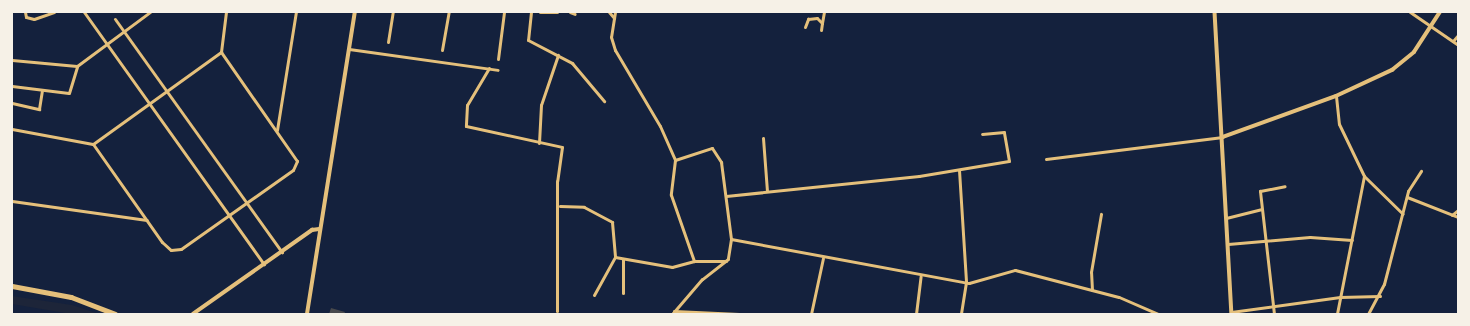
<!DOCTYPE html>
<html>
<head>
<meta charset="utf-8">
<style>
	body { margin:0 }
	#map { position:relative; width:1470px; height:326px; overflow:hidden; background:#14213d; font-family:"DM Sans",sans-serif }
	div>[style] { position:absolute }
	[style*='--x'] { left:calc(var(--x)*1px); top:calc(var(--y)*1px); width:calc(var(--w)*1px); rotate:calc(var(--a)*1deg) }
	.green>* { inset:0; background:#1d2539 }
	.building>* { inset:0; background:#48494c }
	.minor>* { height:3px; margin:-1.5px; padding:0 1.5px; transform-origin:1.5px; border-radius:1.5px; background:#e5c07b }
	.tertiary>* { height:3.5px; margin:-1.75px; padding:0 1.75px; transform-origin:1.75px; border-radius:1.75px; background:#e5c07b }
	.trunk>* { height:5px; margin:-2.5px; padding:0 2.5px; transform-origin:2.5px; border-radius:2.5px; background:#e5c07b }
	span { translate:-50% -50%; white-space:nowrap; text-align:center; line-height:1.15; -webkit-text-stroke:4px #f6f1e7; paint-order:stroke }
	.frame { position:absolute; inset:0; border:13px solid #f6f1e7; pointer-events:none }
</style>
</head>
<body>
<div id="map">
	<div class="green">
		<i style="clip-path:polygon(12px 296px,72px 305px,99px 314px,71px 314px,12px 304px)"></i>
	</div>
	<div class="building">
		<i style="clip-path:polygon(331px 308px,345px 312px,344px 314px,329px 314px)"></i>
	</div>
	<div class="minor">
		<i style="--x:25;--y:12;--w:5;--a:79"></i>
		<i style="--x:26;--y:17;--w:8;--a:14"></i>
		<i style="--x:34;--y:19;--w:21;--a:-19"></i>
		<i style="--x:84;--y:12;--w:310;--a:54.5"></i>
		<i style="--x:531;--y:12;--w:28;--a:96"></i>
		<i style="--x:528;--y:40;--w:50;--a:27.6"></i>
		<i style="--x:572;--y:63;--w:50;--a:49.9"></i>
		<i style="--x:540;--y:12;--w:17;--a:0"></i>
		<i style="--x:570;--y:12;--w:5;--a:22"></i>
		<i style="--x:609;--y:12;--w:8;--a:50"></i>
		<i style="--x:615;--y:12;--w:25;--a:99"></i>
		<i style="--x:611;--y:37;--w:14;--a:73"></i>
		<i style="--x:615;--y:50;--w:88;--a:59.4"></i>
		<i style="--x:660;--y:126;--w:37;--a:66"></i>
		<i style="--x:675;--y:160;--w:39;--a:-18"></i>
		<i style="--x:712;--y:148;--w:17;--a:57"></i>
		<i style="--x:721;--y:162;--w:78;--a:82.6"></i>
		<i style="--x:731;--y:239;--w:20;--a:99"></i>
		<i style="--x:728;--y:259;--w:33;--a:142"></i>
		<i style="--x:702;--y:279;--w:46;--a:130.6"></i>
		<i style="--x:1410;--y:12;--w:58;--a:34.5"></i>
		<i style="--x:115;--y:19;--w:287;--a:54.4"></i>
		<i style="--x:822;--y:23;--w:11;--a:-80"></i>
		<i style="--x:805;--y:27;--w:9;--a:-69"></i>
		<i style="--x:808;--y:19;--w:9;--a:-6"></i>
		<i style="--x:817;--y:18;--w:7;--a:45"></i>
		<i style="--x:822;--y:23;--w:7;--a:98"></i>
		<i style="--x:1453;--y:41;--w:8;--a:-50"></i>
		<i style="--x:388;--y:42;--w:30;--a:-81"></i>
		<i style="--x:349;--y:49;--w:150;--a:8"></i>
		<i style="--x:442;--y:50;--w:39;--a:-80"></i>
		<i style="--x:498;--y:59;--w:47;--a:-82.7"></i>
		<i style="--x:12;--y:60;--w:65;--a:5.3"></i>
		<i style="--x:77;--y:66;--w:91;--a:-36.5"></i>
		<i style="--x:489;--y:68;--w:43;--a:120.7"></i>
		<i style="--x:467;--y:105;--w:21;--a:93"></i>
		<i style="--x:466;--y:126;--w:98;--a:12.3"></i>
		<i style="--x:562;--y:147;--w:34;--a:98"></i>
		<i style="--x:557;--y:181;--w:130;--a:90"></i>
		<i style="--x:12;--y:86;--w:57;--a:7"></i>
		<i style="--x:69;--y:93;--w:28;--a:-73"></i>
		<i style="--x:1336;--y:96;--w:28;--a:84"></i>
		<i style="--x:1339;--y:124;--w:58;--a:64.3"></i>
		<i style="--x:1364;--y:176;--w:141;--a:101.1"></i>
		<i style="--x:12;--y:103;--w:28;--a:13"></i>
		<i style="--x:39;--y:109;--w:18;--a:-81"></i>
		<i style="--x:1458;--y:103;--w:5;--a:90"></i>
		<i style="--x:12;--y:129;--w:82;--a:10.5"></i>
		<i style="--x:93;--y:144;--w:120;--a:54.9"></i>
		<i style="--x:162;--y:242;--w:12;--a:42"></i>
		<i style="--x:171;--y:250;--w:10;--a:-6"></i>
		<i style="--x:181;--y:249;--w:137;--a:-35.2"></i>
		<i style="--x:293;--y:170;--w:10;--a:-66"></i>
		<i style="--x:297;--y:161;--w:133;--a:-124.9"></i>
		<i style="--x:221;--y:52;--w:40;--a:-82.9"></i>
		<i style="--x:277;--y:130;--w:120;--a:-80.9"></i>
		<i style="--x:763;--y:138;--w:53;--a:85.7"></i>
		<i style="--x:539;--y:143;--w:38;--a:-87"></i>
		<i style="--x:541;--y:105;--w:53;--a:-71.2"></i>
		<i style="--x:93;--y:144;--w:158;--a:-35.7"></i>
		<i style="--x:1046;--y:159;--w:178;--a:-7.1"></i>
		<i style="--x:675;--y:160;--w:35;--a:97"></i>
		<i style="--x:671;--y:195;--w:70;--a:70.8"></i>
		<i style="--x:959;--y:170;--w:112;--a:86.4"></i>
		<i style="--x:966;--y:282;--w:32;--a:99"></i>
		<i style="--x:1364;--y:176;--w:54;--a:44.3"></i>
		<i style="--x:726;--y:196;--w:194;--a:-5.9"></i>
		<i style="--x:919;--y:176;--w:91;--a:-9.5"></i>
		<i style="--x:1009;--y:161;--w:29;--a:-100"></i>
		<i style="--x:1004;--y:132;--w:22;--a:175"></i>
		<i style="--x:1407;--y:197;--w:55;--a:21.4"></i>
		<i style="--x:12;--y:201;--w:136;--a:8"></i>
		<i style="--x:560;--y:206;--w:24;--a:2"></i>
		<i style="--x:584;--y:207;--w:32;--a:28"></i>
		<i style="--x:612;--y:222;--w:35;--a:85"></i>
		<i style="--x:615;--y:257;--w:58;--a:10"></i>
		<i style="--x:672;--y:267;--w:23;--a:-15"></i>
		<i style="--x:694;--y:261;--w:32;--a:0"></i>
		<i style="--x:1452;--y:215;--w:8;--a:-40"></i>
		<i style="--x:1226;--y:218;--w:36;--a:-14"></i>
		<i style="--x:731;--y:239;--w:242;--a:10.5"></i>
		<i style="--x:969;--y:283;--w:48;--a:-15.8"></i>
		<i style="--x:1015;--y:270;--w:107;--a:14.6"></i>
		<i style="--x:1119;--y:297;--w:43;--a:23.6"></i>
		<i style="--x:1228;--y:244;--w:82;--a:-4.9"></i>
		<i style="--x:1310;--y:237;--w:42;--a:4.1"></i>
		<i style="--x:1092;--y:290;--w:18;--a:-93"></i>
		<i style="--x:1091;--y:272;--w:59;--a:-80.2"></i>
		<i style="--x:623;--y:293;--w:34;--a:-90"></i>
		<i style="--x:594;--y:295;--w:43;--a:-61.1"></i>
		<i style="--x:674;--y:311;--w:65;--a:2.6"></i>
		<i style="--x:1231;--y:312;--w:110;--a:-7.8"></i>
		<i style="--x:1340;--y:297;--w:40;--a:-1.4"></i>
		<i style="--x:811;--y:314;--w:57;--a:-77.9"></i>
		<i style="--x:916;--y:314;--w:38;--a:-83"></i>
		<i style="--x:1274;--y:314;--w:124;--a:-96.5"></i>
		<i style="--x:1260;--y:191;--w:25;--a:-11"></i>
		<i style="--x:1368;--y:314;--w:34;--a:-62"></i>
		<i style="--x:1384;--y:284;--w:96;--a:-75.5"></i>
		<i style="--x:1408;--y:191;--w:24;--a:-57"></i>
	</div>
	<div class="tertiary">
		<i style="--x:1215;--y:12;--w:302;--a:86.8"></i>
		<i style="--x:1223;--y:137;--w:120;--a:-19.9"></i>
		<i style="--x:1336;--y:96;--w:62;--a:-24.9"></i>
		<i style="--x:1392;--y:70;--w:28;--a:-39"></i>
		<i style="--x:1414;--y:52;--w:48;--a:-57"></i>
		<i style="--x:193;--y:314;--w:146;--a:-35.2"></i>
		<i style="--x:312;--y:230;--w:7;--a:-8"></i>
		<i style="--x:307;--y:314;--w:306;--a:-81"></i>
	</div>
	<div class="trunk">
		<i style="--x:12;--y:286;--w:60;--a:10.6"></i>
		<i style="--x:71;--y:297;--w:47;--a:21.1"></i>
	</div>
	<div class="frame"></div>
</div>
</body>
</html>
